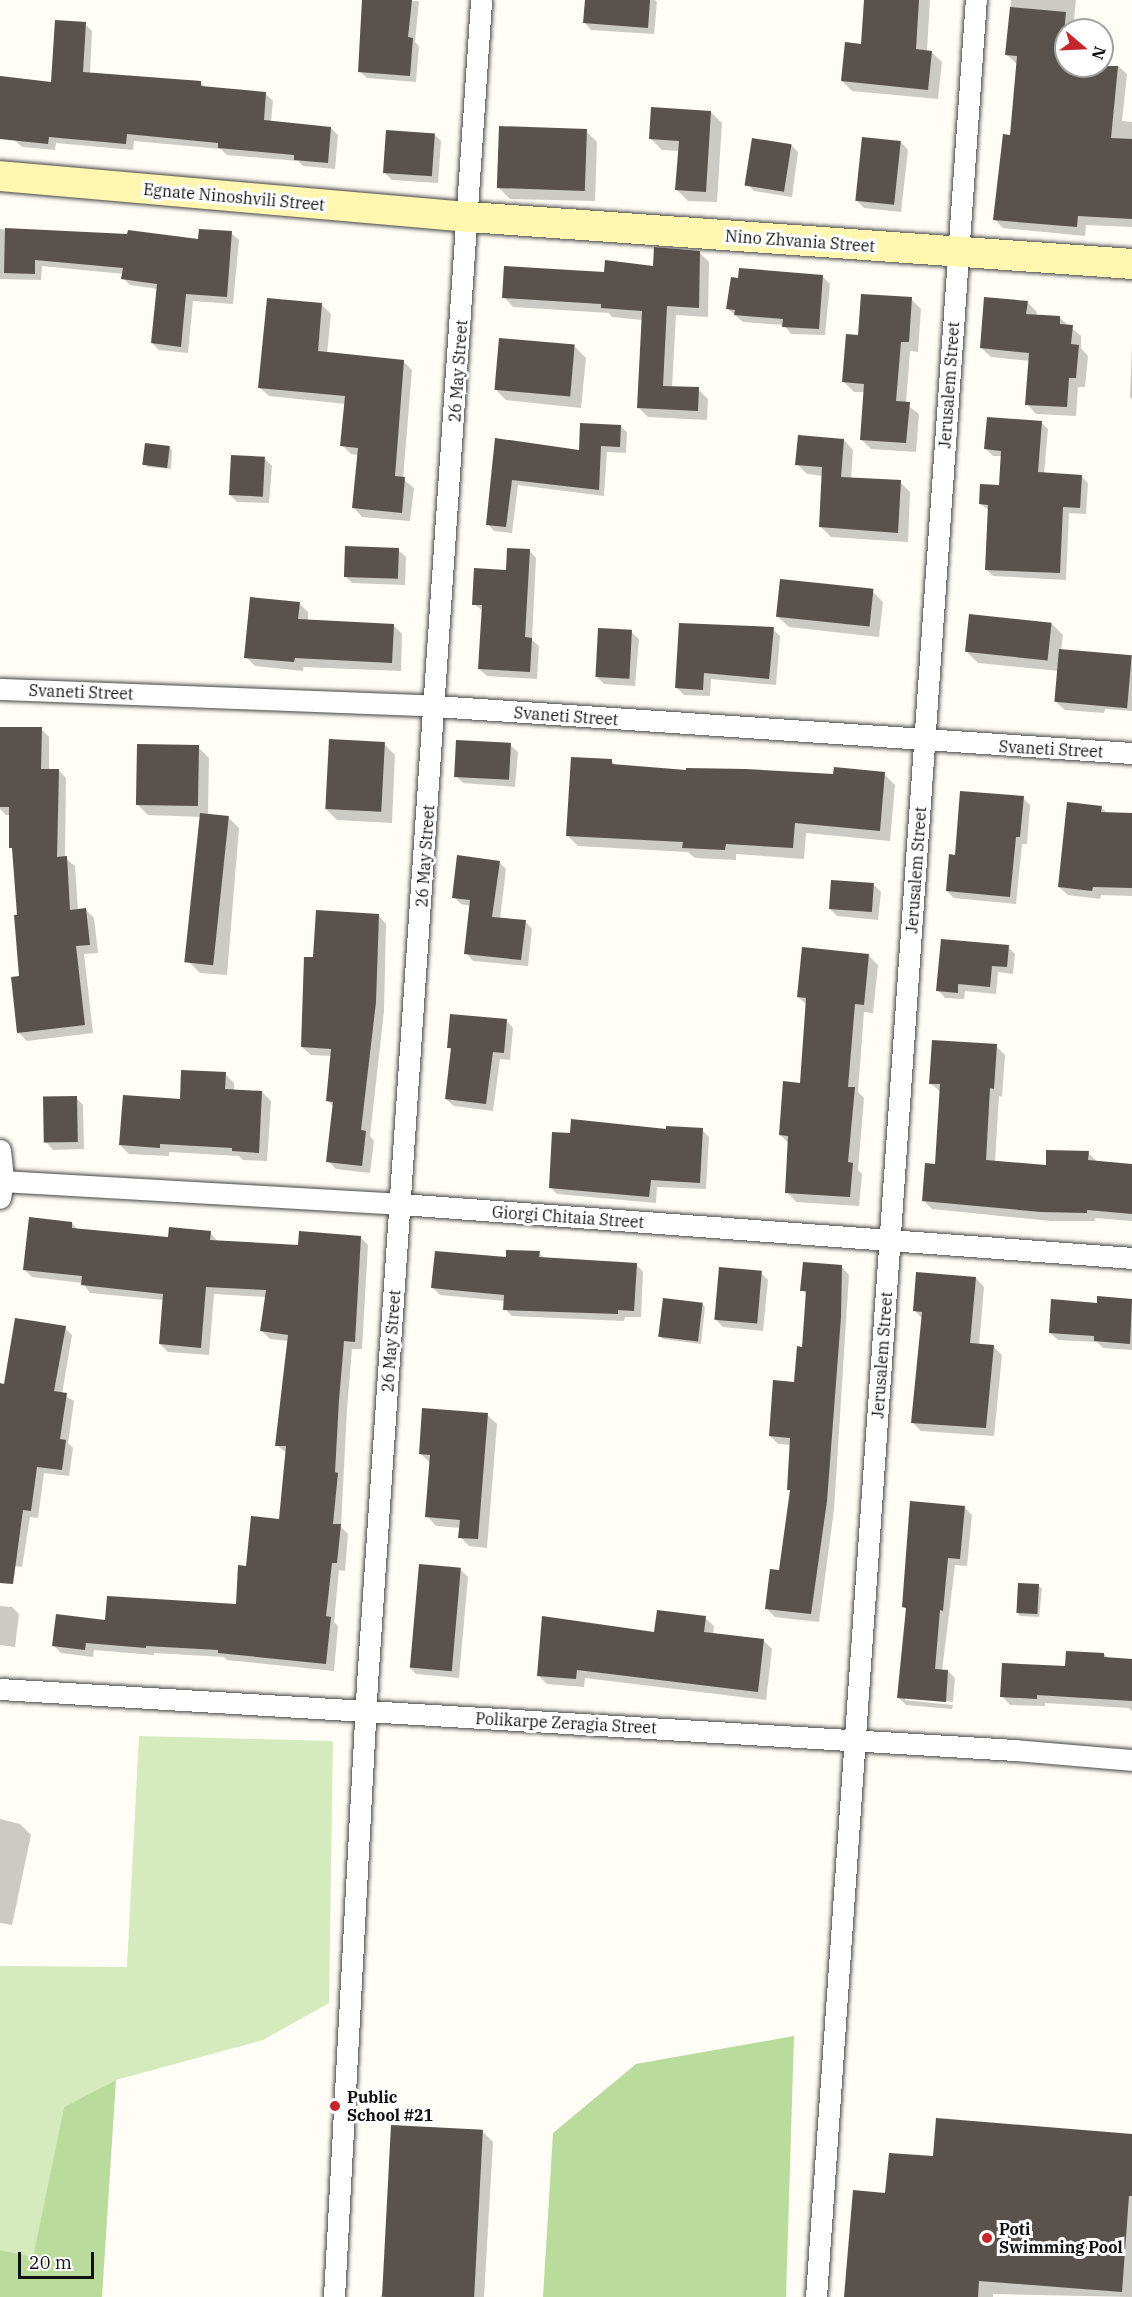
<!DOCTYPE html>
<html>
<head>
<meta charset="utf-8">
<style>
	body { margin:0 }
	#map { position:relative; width:1132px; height:2297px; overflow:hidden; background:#fffdf5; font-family:"IBM Plex Serif",serif }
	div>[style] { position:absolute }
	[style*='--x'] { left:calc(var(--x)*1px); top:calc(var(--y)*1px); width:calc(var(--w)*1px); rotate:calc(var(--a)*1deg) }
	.green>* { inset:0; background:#d5ebbd }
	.forest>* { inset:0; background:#b9dc9c }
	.shadow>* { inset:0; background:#0003 }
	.building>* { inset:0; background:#5a524d; transform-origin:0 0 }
	.roads { filter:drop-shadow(0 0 2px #444) drop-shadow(0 0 2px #444) }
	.street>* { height:21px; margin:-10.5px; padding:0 10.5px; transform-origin:10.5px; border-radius:10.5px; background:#fff }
	.secondary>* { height:30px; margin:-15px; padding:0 15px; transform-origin:15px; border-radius:15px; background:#fff6b0 }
	.dots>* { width:16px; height:16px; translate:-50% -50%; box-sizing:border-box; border:3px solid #fff; border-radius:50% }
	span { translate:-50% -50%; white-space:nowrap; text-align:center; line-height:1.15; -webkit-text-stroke:6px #fff; paint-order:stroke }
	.street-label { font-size:16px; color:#111 }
	.poi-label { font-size:16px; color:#111; font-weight:700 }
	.left { translate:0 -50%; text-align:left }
	.north { position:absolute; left:1054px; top:18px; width:60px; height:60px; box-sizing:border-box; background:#fff; border:2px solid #a0a0a0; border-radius:50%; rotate:109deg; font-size:16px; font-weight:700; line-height:24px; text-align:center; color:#111 }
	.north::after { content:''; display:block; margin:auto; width:21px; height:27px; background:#c4262e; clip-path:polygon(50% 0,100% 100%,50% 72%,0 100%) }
	.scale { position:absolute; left:18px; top:2252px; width:76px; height:27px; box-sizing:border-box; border:3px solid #111; border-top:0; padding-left:8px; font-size:18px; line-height:21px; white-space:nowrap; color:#111; -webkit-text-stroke:4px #fff; paint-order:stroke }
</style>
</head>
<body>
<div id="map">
	<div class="green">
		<i style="clip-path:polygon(139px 1736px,333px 1741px,329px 2003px,263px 2040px,116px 2080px,64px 2107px,33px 2258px,0 2250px,0 1966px,127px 1967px)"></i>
	</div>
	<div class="forest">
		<i style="clip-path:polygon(794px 2036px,786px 2297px,543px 2297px,553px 2133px,636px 2064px)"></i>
		<i style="clip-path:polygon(116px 2080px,102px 2297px,0 2297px,0 2250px,33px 2257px,64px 2107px)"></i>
	</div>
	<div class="shadow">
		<i style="clip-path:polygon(364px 0,419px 1px,415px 42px,419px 46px,416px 82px,367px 78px,359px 71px)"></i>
		<i style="clip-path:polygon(586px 0,655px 0,657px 2px,654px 34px,591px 30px,584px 22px)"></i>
		<i style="clip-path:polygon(865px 0,930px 0,927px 51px,931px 52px,942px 62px,938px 99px,852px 91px,842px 81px,862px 45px)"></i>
		<i style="clip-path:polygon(1011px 0,1076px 0,1073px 30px,1066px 30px,1066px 66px,1118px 66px,1127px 74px,1122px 121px,1132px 122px,1132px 227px,1086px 225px,1085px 236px,1003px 228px,994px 219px,1012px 137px,1017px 64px,1007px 55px)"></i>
		<i style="clip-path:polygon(85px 24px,92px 31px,90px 74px,201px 83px,206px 88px,266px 94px,273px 101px,271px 122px,331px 128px,338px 135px,335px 169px,303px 166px,298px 161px,227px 155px,221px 149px,134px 141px,133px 150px,56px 143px,55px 150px,22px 147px,0 126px,0 76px,53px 83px)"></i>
		<i style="clip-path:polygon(711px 112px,722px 123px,717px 202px,688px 201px,677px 190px,680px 151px,662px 150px,651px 139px)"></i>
		<i style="clip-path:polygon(586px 131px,597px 142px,595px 201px,510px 199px,499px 188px)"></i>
		<i style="clip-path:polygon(434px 134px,441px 141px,438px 183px,392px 180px,385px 173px)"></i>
		<i style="clip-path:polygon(901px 142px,908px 150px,901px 212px,864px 208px,857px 201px)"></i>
		<i style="clip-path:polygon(791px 145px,798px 152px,792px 197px,754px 191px,747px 184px)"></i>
		<i style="clip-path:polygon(0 229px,200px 241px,231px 233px,239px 240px,233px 304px,193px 301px,188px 353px,159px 350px,152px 343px,158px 289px,130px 285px,123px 278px,124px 274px,42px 266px,41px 280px,0 279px)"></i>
		<i style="clip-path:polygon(699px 252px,709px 262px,708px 317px,676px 315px,672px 388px,698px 389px,708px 399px,707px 420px,648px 417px,638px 407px,643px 320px,612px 317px,609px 313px,513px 307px,504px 297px,605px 274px,655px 267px)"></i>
		<i style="clip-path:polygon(823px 277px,830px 284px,825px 335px,791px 334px,784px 325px,743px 322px,728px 309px)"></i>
		<i style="clip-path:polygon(911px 299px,921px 309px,918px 352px,910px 351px,906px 404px,919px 414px,916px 452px,871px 449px,861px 439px,865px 392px,854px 392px,844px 382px,859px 336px)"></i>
		<i style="clip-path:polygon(1027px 302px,1037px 312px,1036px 316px,1060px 318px,1081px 336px,1081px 348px,1088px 356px,1085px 387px,1078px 387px,1076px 416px,1036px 414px,1027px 404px,1030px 361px,991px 357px,981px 348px)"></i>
		<i style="clip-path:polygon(322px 305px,331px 314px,327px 354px,403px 361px,412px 370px,403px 479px,414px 488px,410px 521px,362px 517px,354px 508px,358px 455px,351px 454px,342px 445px,346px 404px,269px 396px,260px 388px)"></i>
		<i style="clip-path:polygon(1132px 345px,1132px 399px,1130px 397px)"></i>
		<i style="clip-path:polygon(575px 347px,586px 358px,581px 408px,506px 400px,495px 389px)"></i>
		<i style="clip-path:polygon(1041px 422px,1048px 429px,1044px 474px,1081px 476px,1088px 483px,1086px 514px,1069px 513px,1066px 580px,993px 576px,986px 569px,989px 510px,980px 504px,1001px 487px,1002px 456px,993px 456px,986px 449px)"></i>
		<i style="clip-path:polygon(620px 426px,627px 432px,626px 453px,607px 452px,604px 496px,518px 485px,512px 533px,494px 531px,488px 524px,496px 439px,581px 452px)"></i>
		<i style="clip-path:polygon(844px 440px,853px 450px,851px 479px,900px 482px,910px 492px,908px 542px,831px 537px,821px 527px,823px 476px,807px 474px,797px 464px)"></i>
		<i style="clip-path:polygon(169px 447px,172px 450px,171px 469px,148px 467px,145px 464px)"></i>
		<i style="clip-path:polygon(265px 459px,272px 466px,269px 503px,237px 502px,230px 495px)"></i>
		<i style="clip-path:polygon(398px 550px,406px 557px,405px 585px,352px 583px,345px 576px)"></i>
		<i style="clip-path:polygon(529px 550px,536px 558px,532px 640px,539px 646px,537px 679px,487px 676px,479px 669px,483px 611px,474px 604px)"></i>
		<i style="clip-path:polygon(872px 591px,883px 602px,879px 637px,789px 627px,778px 617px)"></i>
		<i style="clip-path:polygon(299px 603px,308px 612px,308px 621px,393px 625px,402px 634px,401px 671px,303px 667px,303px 671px,255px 666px,246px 657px)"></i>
		<i style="clip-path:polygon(1052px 624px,1063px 635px,1061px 651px,1132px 656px,1132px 711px,1105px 709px,1104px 713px,1065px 710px,1056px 702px,1059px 671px,978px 663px,967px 652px)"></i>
		<i style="clip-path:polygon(773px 629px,780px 636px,776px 685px,711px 679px,710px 696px,684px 695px,677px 688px)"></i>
		<i style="clip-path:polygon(631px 632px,639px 639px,635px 686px,604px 684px,596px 676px)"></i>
		<i style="clip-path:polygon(0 728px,41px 729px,49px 737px,49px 770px,58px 770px,66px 778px,65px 858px,75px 866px,78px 910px,86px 910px,94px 918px,98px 953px,84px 954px,93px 1033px,27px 1041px,19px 1033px,21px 977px,18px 916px,14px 850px,11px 847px,11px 815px,6px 815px,0 809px)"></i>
		<i style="clip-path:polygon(384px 744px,395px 755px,392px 823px,337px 820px,326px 809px)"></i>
		<i style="clip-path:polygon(510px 745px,518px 752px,515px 787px,463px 783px,456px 776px)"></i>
		<i style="clip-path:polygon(198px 747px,209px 758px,208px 816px,228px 817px,239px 828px,227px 975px,200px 973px,189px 962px,202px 817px,148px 815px,137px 804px)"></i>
		<i style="clip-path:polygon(611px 761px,617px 766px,688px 771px,835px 776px,884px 774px,895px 785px,890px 841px,806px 833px,804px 859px,736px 854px,736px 860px,695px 858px,688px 852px,578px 846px,567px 835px)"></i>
		<i style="clip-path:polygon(1023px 798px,1030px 805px,1027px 844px,1022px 844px,1016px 904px,954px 898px,947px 891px,956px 856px)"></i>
		<i style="clip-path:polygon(1101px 807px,1107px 813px,1132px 814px,1132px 896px,1101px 895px,1100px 899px,1068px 895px,1059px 887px)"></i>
		<i style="clip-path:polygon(499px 862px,506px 869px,500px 919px,525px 921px,532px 929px,528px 966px,473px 961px,466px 953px,471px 906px,461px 904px,454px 897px)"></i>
		<i style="clip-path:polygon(874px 885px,881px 892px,878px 920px,837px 916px,830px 909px)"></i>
		<i style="clip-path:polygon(378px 915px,386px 924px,384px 1011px,370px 1136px,374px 1141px,370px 1173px,336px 1169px,328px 1161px,334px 1107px,327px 1100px,332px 1056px,311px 1055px,302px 1047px,314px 959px)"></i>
		<i style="clip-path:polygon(1008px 947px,1015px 954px,1013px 974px,998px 972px,996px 994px,965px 991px,964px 999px,945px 998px,938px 990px)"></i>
		<i style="clip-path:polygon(869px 956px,878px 965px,873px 1013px,864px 1012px,858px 1092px,864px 1098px,858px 1170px,862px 1174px,859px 1206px,796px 1202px,787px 1192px,790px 1144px,780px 1135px,801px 1084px,807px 1005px,798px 997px)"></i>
		<i style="clip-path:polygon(506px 1020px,513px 1028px,510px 1060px,500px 1059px,493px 1111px,454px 1106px,446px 1099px,452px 1051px,448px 1047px)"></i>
		<i style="clip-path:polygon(996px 1046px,1005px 1055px,1002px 1097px,999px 1096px,995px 1162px,1047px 1167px,1088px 1153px,1097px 1161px,1132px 1165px,1132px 1221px,1095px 1218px,1095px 1221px,1051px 1221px,932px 1209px,923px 1200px,936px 1165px,941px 1092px,930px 1083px)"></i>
		<i style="clip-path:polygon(225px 1074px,234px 1083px,234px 1091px,262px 1092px,271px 1101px,267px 1161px,243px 1160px,239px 1156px,169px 1152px,169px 1156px,129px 1154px,120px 1145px,181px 1101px)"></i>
		<i style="clip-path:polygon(76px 1098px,83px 1105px,84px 1149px,53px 1150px,46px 1142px)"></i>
		<i style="clip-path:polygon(702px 1130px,709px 1137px,706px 1189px,657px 1187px,656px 1203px,557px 1194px,550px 1187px,667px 1131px)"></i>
		<i style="clip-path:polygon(72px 1223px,79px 1231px,169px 1239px,210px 1232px,218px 1242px,299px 1246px,360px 1237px,368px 1245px,362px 1349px,352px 1349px,347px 1409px,341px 1527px,348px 1534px,345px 1571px,339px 1570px,334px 1622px,338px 1626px,334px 1671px,227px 1660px,224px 1657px,154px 1653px,154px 1655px,94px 1650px,93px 1657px,61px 1653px,53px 1645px,107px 1622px,237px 1605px,248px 1567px,281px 1521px,287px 1453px,276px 1445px,289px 1341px,270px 1339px,262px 1331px,267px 1297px,214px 1294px,209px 1355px,168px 1352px,160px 1344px,164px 1300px,90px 1293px,83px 1283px,32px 1277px,24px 1269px)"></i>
		<i style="clip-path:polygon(539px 1253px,545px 1259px,636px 1264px,643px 1272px,641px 1317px,625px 1317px,624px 1321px,512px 1316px,505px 1309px,505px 1301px,440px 1295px,433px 1288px,507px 1259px)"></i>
		<i style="clip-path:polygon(841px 1266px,849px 1275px,834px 1510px,819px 1622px,775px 1617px,767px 1609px,780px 1571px,791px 1492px,789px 1489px,791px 1445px,778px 1444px,770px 1436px,795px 1383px,803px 1348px,807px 1295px,802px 1290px)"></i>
		<i style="clip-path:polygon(761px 1273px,768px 1280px,763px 1331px,723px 1327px,716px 1320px)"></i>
		<i style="clip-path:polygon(976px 1278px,984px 1287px,979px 1345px,993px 1346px,1002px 1355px,994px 1436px,921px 1431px,912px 1422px,922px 1318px,914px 1310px)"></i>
		<i style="clip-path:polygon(1099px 1298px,1132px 1300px,1132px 1350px,1103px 1348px,1097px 1342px,1058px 1340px,1050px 1333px,1098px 1304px)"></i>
		<i style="clip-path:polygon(702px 1304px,705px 1307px,701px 1344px,663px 1339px,660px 1336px)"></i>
		<i style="clip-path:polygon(65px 1328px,72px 1335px,62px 1394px,74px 1401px,68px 1443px,73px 1448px,69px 1476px,44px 1473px,38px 1518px,30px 1517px,22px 1567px,0 1564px,0 1388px)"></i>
		<i style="clip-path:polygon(487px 1415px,497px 1424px,487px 1548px,469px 1546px,460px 1537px,461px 1528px,436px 1526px,427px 1516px,430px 1463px,420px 1453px)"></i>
		<i style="clip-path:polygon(965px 1508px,972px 1515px,967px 1566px,955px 1565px,942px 1671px,948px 1671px,955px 1678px,953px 1702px,905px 1697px,905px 1700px,953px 1705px,952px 1709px,906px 1705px,899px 1698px,908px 1610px,904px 1607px)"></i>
		<i style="clip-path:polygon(461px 1570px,468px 1577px,459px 1678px,416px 1674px,409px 1667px)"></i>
		<i style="clip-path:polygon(1039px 1586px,1042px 1589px,1039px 1617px,1020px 1616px,1017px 1612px)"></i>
		<i style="clip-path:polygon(0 1606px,12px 1607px,19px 1614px,15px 1647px,0 1645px)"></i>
		<i style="clip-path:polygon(705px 1618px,714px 1626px,713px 1634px,763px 1640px,772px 1649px,766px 1700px,585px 1678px,584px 1687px,547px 1684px,538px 1675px)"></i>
		<i style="clip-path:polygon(1104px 1654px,1108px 1658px,1132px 1660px,1132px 1711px,1129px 1708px,1045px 1703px,1045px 1706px,1010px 1705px,1002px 1696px)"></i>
		<i style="clip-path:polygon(0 1819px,20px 1824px,31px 1835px,12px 1925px,0 1923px)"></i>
		<i style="clip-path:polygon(482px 2131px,493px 2142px,484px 2297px,380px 2297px)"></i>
		<i style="clip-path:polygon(1132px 2136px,1132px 2297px,993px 2294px,993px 2297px,845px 2297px,887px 2194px,934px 2158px)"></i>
	</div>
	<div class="building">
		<i style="clip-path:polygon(362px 0,412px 0,408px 37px,413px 38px,410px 76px,358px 72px)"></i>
		<i style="clip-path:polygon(585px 0,650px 0,648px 28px,583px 23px)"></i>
		<i style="clip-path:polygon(864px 0,919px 0,916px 49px,932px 51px,928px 90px,841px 81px,845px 42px,861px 44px)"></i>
		<i style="clip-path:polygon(1010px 7px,1066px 12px,1061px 66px,1118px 66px,1111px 138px,1132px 139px,1132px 219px,1078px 216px,1077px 227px,993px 220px,1003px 134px,1010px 135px,1017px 56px,1005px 55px)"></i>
		<i style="clip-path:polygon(55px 20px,86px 22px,83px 72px,201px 81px,201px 86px,266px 92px,264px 120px,331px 127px,328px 163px,294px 160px,294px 155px,218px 148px,218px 143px,127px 134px,126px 144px,49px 137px,48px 144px,0 139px,0 76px,51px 82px)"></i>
		<i style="clip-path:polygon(651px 107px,711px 111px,706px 192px,675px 190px,679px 141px,649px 139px)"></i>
		<i style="left:499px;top:126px;width:88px;height:62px;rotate:2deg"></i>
		<i style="left:386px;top:130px;width:49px;height:43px;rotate:4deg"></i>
		<i style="left:862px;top:137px;width:39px;height:64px;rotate:6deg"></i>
		<i style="left:752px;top:138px;width:40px;height:48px;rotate:9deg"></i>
		<i style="clip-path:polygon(5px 228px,127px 234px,128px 230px,198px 239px,199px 229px,232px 231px,227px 297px,186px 294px,181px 347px,151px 343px,157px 284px,121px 279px,123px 268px,35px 260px,35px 274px,4px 273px)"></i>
		<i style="clip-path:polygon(654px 247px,700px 251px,699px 308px,667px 306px,663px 386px,699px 387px,698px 411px,637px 408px,642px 311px,601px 308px,601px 304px,502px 298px,504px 266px,604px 272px,605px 260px,653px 266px)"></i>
		<i style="clip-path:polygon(739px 268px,823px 275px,819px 329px,782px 327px,783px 319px,734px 315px,735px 310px,726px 309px,731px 277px,738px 278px)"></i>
		<i style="clip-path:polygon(861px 294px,912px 297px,909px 342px,901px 342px,896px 401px,910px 402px,906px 443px,860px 440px,864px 384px,842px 382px,846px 334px,858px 335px)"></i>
		<i style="clip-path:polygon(984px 297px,1028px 301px,1026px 314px,1060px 316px,1060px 324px,1073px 325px,1071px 344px,1079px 345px,1076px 378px,1069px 378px,1067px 407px,1025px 405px,1029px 353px,980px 348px)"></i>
		<i style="clip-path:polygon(267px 298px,322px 303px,318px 351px,404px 360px,395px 476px,405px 477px,402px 513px,352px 508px,358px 448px,340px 446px,345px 396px,258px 388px)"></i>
		<i style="left:499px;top:338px;width:76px;height:52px;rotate:5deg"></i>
		<i style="clip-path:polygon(987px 417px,1042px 421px,1038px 472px,1082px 475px,1080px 508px,1063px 507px,1060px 573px,985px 570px,988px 505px,979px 504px,980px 484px,999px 485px,1001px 451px,984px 449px)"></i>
		<i style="clip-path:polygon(580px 423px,621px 425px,620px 447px,601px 446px,599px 490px,512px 480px,506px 527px,486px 525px,495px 438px,579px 450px)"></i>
		<i style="clip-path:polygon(798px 435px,844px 439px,841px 477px,901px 480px,898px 533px,819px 527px,822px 467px,795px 465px)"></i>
		<i style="left:145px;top:443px;width:25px;height:22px;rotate:7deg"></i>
		<i style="left:231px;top:455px;width:34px;height:40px;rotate:3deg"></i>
		<i style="left:345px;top:546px;width:54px;height:31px;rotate:2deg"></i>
		<i style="clip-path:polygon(507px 548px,530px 549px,525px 637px,532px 638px,530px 672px,478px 669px,482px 605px,472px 605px,474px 568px,506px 570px)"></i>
		<i style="left:780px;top:579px;width:94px;height:38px;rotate:6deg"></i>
		<i style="clip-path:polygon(250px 597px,300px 602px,298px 619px,394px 624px,392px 663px,295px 658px,294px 662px,244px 658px)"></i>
		<i style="left:969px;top:614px;width:83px;height:38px;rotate:6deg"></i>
		<i style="clip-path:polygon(679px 623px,774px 627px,769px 679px,704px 673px,703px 690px,675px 688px)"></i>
		<i style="left:598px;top:628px;width:34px;height:49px;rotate:3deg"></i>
		<i style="left:1059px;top:649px;width:73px;height:53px;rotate:5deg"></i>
		<i style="clip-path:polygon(0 727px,42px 727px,41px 769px,59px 769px,57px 857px,67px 856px,70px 910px,86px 908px,90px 945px,76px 946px,85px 1025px,17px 1033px,11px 977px,19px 976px,14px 915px,17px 915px,12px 848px,9px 848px,9px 807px,0 807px)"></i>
		<i style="left:329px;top:739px;width:56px;height:70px;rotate:3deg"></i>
		<i style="left:456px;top:740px;width:55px;height:37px;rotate:3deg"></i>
		<i style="left:137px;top:744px;width:62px;height:61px;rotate:1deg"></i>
		<i style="clip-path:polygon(571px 757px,612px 759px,612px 764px,686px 770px,686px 768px,746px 769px,833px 774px,834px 767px,885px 772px,880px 831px,795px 823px,793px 848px,726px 844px,725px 850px,682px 848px,683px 842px,566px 836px)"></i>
		<i style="clip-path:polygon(960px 791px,1024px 796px,1020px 837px,1016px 837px,1010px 897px,946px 891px,949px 854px,955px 855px)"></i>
		<i style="clip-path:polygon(1067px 802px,1102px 806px,1101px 812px,1132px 813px,1132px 888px,1093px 887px,1092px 891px,1058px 887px)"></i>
		<i style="left:200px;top:813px;width:29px;height:150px;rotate:6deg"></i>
		<i style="clip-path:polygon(457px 855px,500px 861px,492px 917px,526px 920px,521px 960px,464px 954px,470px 900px,452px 898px)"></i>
		<i style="left:831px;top:880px;width:43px;height:29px;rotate:4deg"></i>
		<i style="clip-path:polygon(316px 910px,379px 914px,376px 1002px,361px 1130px,366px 1131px,362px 1166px,326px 1162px,333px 1102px,326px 1101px,331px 1049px,301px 1047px,304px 957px,313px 957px)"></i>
		<i style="clip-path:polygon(941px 939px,1009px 945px,1007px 967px,992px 966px,990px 987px,958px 984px,958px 993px,936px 991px)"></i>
		<i style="clip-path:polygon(802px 947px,869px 954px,864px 1005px,855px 1004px,848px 1087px,855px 1087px,848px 1162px,853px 1163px,850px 1197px,785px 1193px,788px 1136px,779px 1135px,783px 1081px,800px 1083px,806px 998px,797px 997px)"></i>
		<i style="clip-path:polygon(450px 1014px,507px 1019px,504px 1053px,493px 1052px,486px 1104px,445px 1099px,451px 1048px,447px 1048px)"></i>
		<i style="clip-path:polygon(932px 1040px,997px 1044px,994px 1089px,990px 1088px,986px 1160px,1046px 1165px,1046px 1150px,1089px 1151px,1088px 1160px,1132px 1164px,1132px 1214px,1087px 1210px,1087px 1213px,1041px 1212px,922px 1201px,925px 1163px,935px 1164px,940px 1084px,929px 1084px)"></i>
		<i style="clip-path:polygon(181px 1070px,226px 1072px,225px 1089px,262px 1091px,259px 1153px,232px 1151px,232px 1148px,160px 1144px,160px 1148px,119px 1145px,123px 1095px,180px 1099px)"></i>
		<i style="left:77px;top:1096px;width:46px;height:34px;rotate:89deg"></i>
		<i style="clip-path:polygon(571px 1119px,666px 1129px,666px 1126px,703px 1128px,700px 1183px,651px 1180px,649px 1197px,549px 1188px,552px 1132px,570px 1133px)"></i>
		<i style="clip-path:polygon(29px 1217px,72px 1222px,72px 1228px,168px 1237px,169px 1227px,211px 1231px,210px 1240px,298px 1245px,299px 1231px,361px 1236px,355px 1342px,344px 1341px,339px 1400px,335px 1472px,338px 1473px,333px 1524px,341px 1524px,337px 1563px,332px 1563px,326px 1616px,331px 1617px,326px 1664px,218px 1653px,218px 1650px,146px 1646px,146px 1648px,86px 1643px,85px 1650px,52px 1646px,56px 1614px,105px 1620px,107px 1596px,236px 1604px,238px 1565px,246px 1566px,251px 1516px,279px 1519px,286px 1446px,275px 1446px,288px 1335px,260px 1331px,266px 1290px,206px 1287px,201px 1348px,159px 1344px,163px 1294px,81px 1285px,82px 1276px,23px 1270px)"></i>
		<i style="clip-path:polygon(506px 1250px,540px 1251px,539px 1257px,637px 1263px,634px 1311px,618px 1310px,618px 1314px,503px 1310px,504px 1295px,431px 1288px,435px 1251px,506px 1257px)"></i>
		<i style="clip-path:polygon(803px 1262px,842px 1265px,841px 1317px,827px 1501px,811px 1614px,765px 1609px,770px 1569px,779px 1570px,790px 1490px,787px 1490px,790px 1438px,769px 1436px,773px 1380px,794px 1382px,797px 1346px,802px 1347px,806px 1291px,800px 1291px)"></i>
		<i style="left:719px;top:1267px;width:43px;height:53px;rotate:5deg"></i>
		<i style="clip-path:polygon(916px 1272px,976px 1277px,970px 1343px,994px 1345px,986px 1428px,911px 1423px,922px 1312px,913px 1311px)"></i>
		<i style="clip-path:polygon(1097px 1296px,1132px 1299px,1130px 1344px,1094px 1341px,1094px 1336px,1049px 1333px,1051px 1299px,1097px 1303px)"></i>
		<i style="left:663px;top:1298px;width:40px;height:39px;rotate:7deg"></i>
		<i style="clip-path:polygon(15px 1318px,66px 1326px,54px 1391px,67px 1393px,60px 1439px,66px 1440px,62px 1470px,37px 1467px,31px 1511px,23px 1510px,13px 1584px,0 1583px,0 1383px,4px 1384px)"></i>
		<i style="clip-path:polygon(422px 1408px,488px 1413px,478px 1539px,458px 1538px,460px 1520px,425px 1517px,430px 1455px,419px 1454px)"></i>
		<i style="clip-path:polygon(910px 1501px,965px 1506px,960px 1559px,948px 1558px,943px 1611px,940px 1610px,935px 1669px,948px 1670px,946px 1702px,897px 1698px,906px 1608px,902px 1607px)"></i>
		<i style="left:419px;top:1564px;width:42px;height:104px;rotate:5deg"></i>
		<i style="left:1018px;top:1583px;width:21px;height:30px;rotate:3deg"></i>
		<i style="clip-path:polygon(657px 1610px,706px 1616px,704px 1632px,764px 1639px,758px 1692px,577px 1670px,576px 1679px,537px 1676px,542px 1616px,654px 1632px)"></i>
		<i style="clip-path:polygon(1066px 1651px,1104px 1653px,1104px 1657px,1132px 1659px,1132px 1701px,1037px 1695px,1037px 1699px,1000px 1697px,1002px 1663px,1065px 1666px)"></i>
		<i style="clip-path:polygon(936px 2118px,1132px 2134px,1132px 2196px,1129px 2196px,1122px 2292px,979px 2281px,978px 2297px,844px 2297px,853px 2190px,885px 2193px,889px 2153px,933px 2156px)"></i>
		<i style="left:391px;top:2125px;width:92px;height:172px;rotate:3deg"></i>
	</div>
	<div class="roads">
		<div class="street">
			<i style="--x:0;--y:689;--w:435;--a:2.2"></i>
			<i style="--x:435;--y:706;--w:699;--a:3.86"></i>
			<i style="--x:0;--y:1150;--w:31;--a:84"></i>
			<i style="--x:3;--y:1181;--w:17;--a:100"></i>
			<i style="--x:3;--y:1181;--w:399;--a:3.3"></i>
			<i style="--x:401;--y:1204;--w:733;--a:4.22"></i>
			<i style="--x:0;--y:1689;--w:1017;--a:3.44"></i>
			<i style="--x:1015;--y:1750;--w:117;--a:4.9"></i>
			<i style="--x:334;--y:2297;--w:615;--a:-86.92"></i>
			<i style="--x:367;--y:1683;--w:1687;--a:-86.12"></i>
			<i style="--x:816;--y:2297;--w:2303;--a:-86.02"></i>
		</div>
		<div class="secondary">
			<i style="--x:0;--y:176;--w:471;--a:5"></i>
			<i style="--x:469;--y:217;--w:665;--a:4.05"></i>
		</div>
	</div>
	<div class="dots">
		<i style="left:335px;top:2106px;background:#c4262e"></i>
		<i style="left:987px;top:2238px;background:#c4262e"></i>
	</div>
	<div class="street-label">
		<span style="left:234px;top:197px;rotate:5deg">Egnate Ninoshvili Street</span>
		<span style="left:800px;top:241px;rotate:4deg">Nino Zhvania Street</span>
		<span style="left:458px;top:371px;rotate:-86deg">26 May Street</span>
		<span style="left:949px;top:385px;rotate:-86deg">Jerusalem Street</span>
		<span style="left:81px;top:692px;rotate:2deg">Svaneti Street</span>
		<span style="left:566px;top:716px;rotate:4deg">Svaneti Street</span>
		<span style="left:1051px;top:749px;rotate:3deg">Svaneti Street</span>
		<span style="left:425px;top:856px;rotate:-86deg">26 May Street</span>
		<span style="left:916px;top:870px;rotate:-86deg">Jerusalem Street</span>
		<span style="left:568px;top:1217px;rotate:4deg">Giorgi Chitaia Street</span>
		<span style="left:391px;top:1341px;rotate:-86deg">26 May Street</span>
		<span style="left:882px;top:1355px;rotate:-86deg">Jerusalem Street</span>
		<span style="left:566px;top:1723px;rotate:3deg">Polikarpe Zeragia Street</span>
	</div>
	<div class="poi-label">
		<span class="left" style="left:347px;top:2106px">Public<br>School #21</span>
		<span class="left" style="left:999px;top:2238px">Poti<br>Swimming Pool</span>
	</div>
	<div class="north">N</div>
	<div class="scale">20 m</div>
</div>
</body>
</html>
